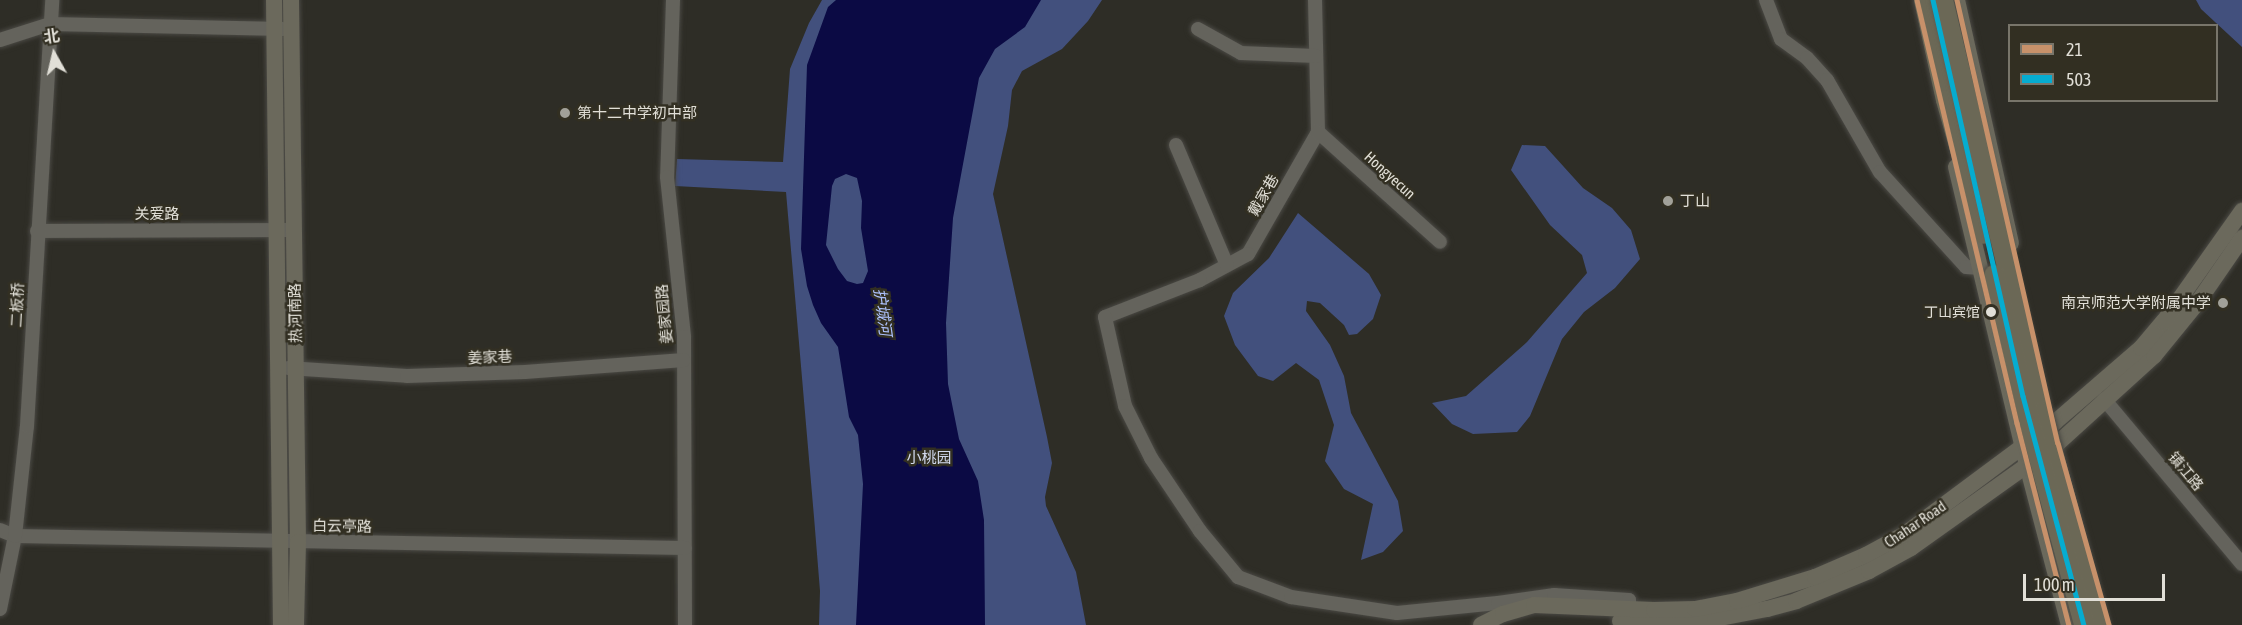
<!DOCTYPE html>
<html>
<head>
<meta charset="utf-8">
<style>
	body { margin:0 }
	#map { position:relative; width:2242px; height:625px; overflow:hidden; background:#2e2d26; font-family:"Asap Condensed","Noto Sans SC",sans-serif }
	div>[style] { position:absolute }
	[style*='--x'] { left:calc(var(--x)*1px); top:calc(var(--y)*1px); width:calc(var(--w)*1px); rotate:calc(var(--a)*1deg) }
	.green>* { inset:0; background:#42507d }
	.water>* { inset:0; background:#0b0a44 }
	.roads { filter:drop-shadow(0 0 2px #4a4944) drop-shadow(0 0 2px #4a4944) }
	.minor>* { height:14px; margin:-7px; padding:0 7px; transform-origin:7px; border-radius:7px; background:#64635c }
	.major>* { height:16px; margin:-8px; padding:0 8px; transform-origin:8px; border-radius:8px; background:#6b695c }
	.highway>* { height:20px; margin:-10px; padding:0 10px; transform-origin:10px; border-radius:10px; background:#6b6856 }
	.bridges { filter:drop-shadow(0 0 2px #4a4944) drop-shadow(0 0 2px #4a4944) }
	.highway-bridge>* { height:20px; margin:-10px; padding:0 10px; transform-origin:10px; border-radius:10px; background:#6b6856 }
	.bus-1>* { height:4.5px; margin:-2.25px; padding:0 2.25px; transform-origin:2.25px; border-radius:2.25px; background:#c7916a }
	.bus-2>* { height:4.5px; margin:-2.25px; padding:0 2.25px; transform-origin:2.25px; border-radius:2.25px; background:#06acd0 }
	.dots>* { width:16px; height:16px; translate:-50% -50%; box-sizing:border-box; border:3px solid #322f22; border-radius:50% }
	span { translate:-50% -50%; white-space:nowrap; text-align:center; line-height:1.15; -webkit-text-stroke:5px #322f22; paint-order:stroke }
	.bus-label { font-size:14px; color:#e1dfd7 }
	.right { translate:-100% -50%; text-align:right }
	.poi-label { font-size:15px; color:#e1dfd7 }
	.left { translate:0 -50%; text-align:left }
	.street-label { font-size:15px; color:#e1dfd7 }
	.park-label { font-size:15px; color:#d2daee }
	.water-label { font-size:16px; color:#acc0fb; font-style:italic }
	.legend { position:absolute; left:2008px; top:24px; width:210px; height:78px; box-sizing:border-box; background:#322f22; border:2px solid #78756a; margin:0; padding:8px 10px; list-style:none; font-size:18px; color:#e1dfd7 }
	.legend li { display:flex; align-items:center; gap:12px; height:30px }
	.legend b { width:30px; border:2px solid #78756a }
	.north { position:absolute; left:24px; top:24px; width:60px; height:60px; -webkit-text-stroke:4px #322f22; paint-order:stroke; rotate:352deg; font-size:16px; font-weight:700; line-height:24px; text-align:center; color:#e1dfd7 }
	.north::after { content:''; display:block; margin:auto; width:21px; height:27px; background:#e1dfd7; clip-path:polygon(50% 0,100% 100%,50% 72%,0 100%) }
	.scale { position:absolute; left:2023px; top:574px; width:142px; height:27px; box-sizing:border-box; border:3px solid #e1dfd7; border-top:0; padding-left:8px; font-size:18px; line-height:21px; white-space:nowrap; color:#e1dfd7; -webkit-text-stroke:4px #322f22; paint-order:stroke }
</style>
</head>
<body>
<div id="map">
	<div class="green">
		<i style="clip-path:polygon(822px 0,1102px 0,1088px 21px,1062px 49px,1022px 71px,1012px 90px,1008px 126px,993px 194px,1047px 437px,1052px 463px,1045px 497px,1046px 506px,1076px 572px,1086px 625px,819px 625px,820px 591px,814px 517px,786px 192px,675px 186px,677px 159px,783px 162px,790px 69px,809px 23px)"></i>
		<i style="clip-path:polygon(2196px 0,2242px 0,2242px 47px,2201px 9px)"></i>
		<i style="clip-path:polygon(1522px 145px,1545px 146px,1583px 188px,1612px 208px,1631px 230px,1640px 259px,1615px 288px,1584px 312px,1562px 339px,1530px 416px,1517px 432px,1473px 434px,1452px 424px,1432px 403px,1466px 396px,1527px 342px,1587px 273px,1582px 255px,1550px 225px,1511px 170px)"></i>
		<i style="clip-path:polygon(1298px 213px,1369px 274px,1381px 295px,1373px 319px,1357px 334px,1349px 335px,1344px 325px,1320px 303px,1307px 301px,1306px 311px,1330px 345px,1344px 376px,1351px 413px,1398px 501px,1403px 531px,1383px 552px,1361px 560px,1373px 504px,1344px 489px,1325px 461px,1334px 425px,1319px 380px,1296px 363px,1273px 381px,1258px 376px,1235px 345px,1224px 316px,1233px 293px,1269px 258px)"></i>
	</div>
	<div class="water">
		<i style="clip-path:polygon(evenodd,836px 0,1041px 0,1025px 27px,995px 49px,979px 78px,953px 218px,946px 323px,948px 384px,959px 439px,978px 481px,984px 520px,985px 625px,856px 625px,863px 484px,858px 435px,849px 417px,838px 347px,821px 323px,813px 305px,807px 286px,801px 249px,807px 65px,828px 7px,836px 0,846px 174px,857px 178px,862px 201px,861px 228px,868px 271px,863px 283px,857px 284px,847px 281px,838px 269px,826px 245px,832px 186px,835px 179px,846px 174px)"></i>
	</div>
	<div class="roads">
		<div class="minor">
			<i style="--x:673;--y:0;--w:177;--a:91.9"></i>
			<i style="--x:667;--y:177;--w:161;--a:83.9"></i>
			<i style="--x:684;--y:337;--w:288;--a:89.8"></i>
			<i style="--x:1315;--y:0;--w:132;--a:88.7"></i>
			<i style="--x:1318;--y:132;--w:141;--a:119.8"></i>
			<i style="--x:1248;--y:254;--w:55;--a:151.6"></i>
			<i style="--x:1200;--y:280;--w:102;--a:158.7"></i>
			<i style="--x:1105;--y:317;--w:91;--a:77.3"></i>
			<i style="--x:1125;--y:406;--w:58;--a:63.4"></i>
			<i style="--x:1151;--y:458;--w:88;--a:56.1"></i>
			<i style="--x:1200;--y:531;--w:60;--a:50.4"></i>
			<i style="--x:1238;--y:577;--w:57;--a:20.7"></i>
			<i style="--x:1291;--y:597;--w:107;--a:8.6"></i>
			<i style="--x:1397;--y:613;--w:101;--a:-5.7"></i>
			<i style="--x:1498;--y:603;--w:57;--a:-8.1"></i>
			<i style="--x:1554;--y:595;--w:75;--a:3.8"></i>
			<i style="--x:1629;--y:600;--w:17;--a:87"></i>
			<i style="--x:1766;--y:0;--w:42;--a:69"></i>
			<i style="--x:1781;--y:39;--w:32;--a:36"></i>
			<i style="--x:1807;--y:58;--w:30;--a:48"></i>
			<i style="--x:1827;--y:80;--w:106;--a:60.1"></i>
			<i style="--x:1880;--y:172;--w:128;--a:47.8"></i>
			<i style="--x:1966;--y:267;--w:14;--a:4"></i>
			<i style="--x:1198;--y:29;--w:49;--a:29.2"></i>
			<i style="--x:1241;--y:53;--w:75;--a:2.3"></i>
			<i style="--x:0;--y:40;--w:52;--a:-17.7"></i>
			<i style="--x:50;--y:24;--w:233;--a:1.2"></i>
			<i style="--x:1318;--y:132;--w:164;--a:42"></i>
			<i style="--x:1176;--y:145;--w:130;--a:67"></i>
			<i style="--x:37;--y:231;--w:250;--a:-0.2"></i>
			<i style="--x:288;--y:368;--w:119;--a:3.8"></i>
			<i style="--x:407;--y:376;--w:118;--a:-1.9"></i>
			<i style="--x:525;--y:372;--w:159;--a:-4.3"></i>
			<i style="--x:2104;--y:399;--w:215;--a:50.1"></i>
			<i style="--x:0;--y:530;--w:16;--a:22"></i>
			<i style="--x:15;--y:536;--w:670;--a:1.03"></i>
			<i style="--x:0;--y:609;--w:75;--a:-78.4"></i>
			<i style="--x:15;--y:536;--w:111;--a:-83.8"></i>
			<i style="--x:27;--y:426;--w:427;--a:-86.6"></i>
		</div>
		<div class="major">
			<i style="--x:274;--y:0;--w:625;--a:89.36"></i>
			<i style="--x:291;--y:0;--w:542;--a:89.26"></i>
			<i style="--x:298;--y:542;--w:83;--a:91.4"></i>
			<i style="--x:1957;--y:0;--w:249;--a:77.5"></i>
			<i style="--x:1956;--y:167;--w:306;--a:76.6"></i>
			<i style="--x:2027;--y:465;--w:165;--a:75.3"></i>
			<i style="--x:1620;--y:621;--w:95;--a:-1.2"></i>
			<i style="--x:1715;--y:619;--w:53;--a:-10.9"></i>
			<i style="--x:1767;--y:609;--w:30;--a:-15"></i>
			<i style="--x:1796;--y:601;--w:79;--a:-22.3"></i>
			<i style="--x:1869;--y:571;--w:48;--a:-28.7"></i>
			<i style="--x:1911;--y:548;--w:181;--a:-35.5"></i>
			<i style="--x:2058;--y:443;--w:130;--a:-42.2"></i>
			<i style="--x:2154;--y:356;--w:70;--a:-50.8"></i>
			<i style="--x:2198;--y:302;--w:78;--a:-55.5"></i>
			<i style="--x:1481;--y:625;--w:25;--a:-27"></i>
			<i style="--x:1503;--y:614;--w:32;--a:-16"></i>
			<i style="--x:1534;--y:605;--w:120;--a:2.4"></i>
			<i style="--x:1654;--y:610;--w:41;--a:-1.4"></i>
			<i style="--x:1695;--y:609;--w:43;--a:-10.8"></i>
			<i style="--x:1737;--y:601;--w:82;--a:-17.1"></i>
			<i style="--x:1815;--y:577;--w:56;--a:-23.3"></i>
			<i style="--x:1866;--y:555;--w:44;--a:-28.3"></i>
			<i style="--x:1905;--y:534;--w:186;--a:-36.7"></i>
			<i style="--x:2054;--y:423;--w:115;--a:-40.8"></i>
			<i style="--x:2141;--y:348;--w:35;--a:-50"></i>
			<i style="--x:2164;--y:321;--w:135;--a:-54.7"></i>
		</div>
		<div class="highway">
			<i style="--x:1924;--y:0;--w:102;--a:77.6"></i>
			<i style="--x:1946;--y:100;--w:139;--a:74.2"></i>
		</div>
	</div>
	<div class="bridges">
		<div class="highway-bridge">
			<i style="--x:1943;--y:0;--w:424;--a:76.5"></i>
			<i style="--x:2042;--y:412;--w:221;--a:74.8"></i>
			<i style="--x:1994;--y:275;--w:157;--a:76.4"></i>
			<i style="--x:2031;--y:428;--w:204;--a:74.9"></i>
		</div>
	</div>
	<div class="bus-1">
		<i style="--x:1917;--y:0;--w:435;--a:76.7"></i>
		<i style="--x:2017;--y:423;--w:209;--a:75.6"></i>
		<i style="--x:1957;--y:0;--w:454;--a:77.2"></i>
		<i style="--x:2058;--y:443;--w:189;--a:74.3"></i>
	</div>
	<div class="bus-2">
		<i style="--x:1933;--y:0;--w:406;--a:77.2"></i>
		<i style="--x:2023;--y:396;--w:237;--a:75.1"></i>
	</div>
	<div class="dots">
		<i style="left:565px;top:113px;background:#a2a199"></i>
		<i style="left:1668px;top:201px;background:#a2a199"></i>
		<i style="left:2223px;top:303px;background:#a2a199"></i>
		<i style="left:1991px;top:312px;background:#e1dfd7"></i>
	</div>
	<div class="bus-label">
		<span class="right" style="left:1980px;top:312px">丁山宾馆</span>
	</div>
	<div class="poi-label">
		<span class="left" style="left:577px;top:113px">第十二中学初中部</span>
		<span class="left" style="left:1680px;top:201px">丁山</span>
		<span class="right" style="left:2211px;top:303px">南京师范大学附属中学</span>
	</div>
	<div class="street-label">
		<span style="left:1390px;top:175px;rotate:42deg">Hongyecun</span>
		<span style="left:1263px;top:195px;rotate:-60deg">戴家巷</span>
		<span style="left:157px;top:214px">关爱路</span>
		<span style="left:17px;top:305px;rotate:-87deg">二板桥</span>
		<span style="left:295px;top:313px;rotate:-91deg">热河南路</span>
		<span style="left:664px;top:314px;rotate:-95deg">姜家园路</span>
		<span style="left:490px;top:357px;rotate:-2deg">姜家巷</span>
		<span style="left:2186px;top:471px;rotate:50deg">镇江路</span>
		<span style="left:1915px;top:524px;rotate:-34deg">Chahar Road</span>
		<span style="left:342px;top:526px;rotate:1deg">白云亭路</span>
	</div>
	<div class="park-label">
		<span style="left:929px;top:458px">小桃园</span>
	</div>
	<div class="water-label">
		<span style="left:883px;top:312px;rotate:82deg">护城河</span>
	</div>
	<ul class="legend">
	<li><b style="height:8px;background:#c7916a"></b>21</li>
	<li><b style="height:8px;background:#06acd0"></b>503</li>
	</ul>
	<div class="north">北</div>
	<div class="scale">100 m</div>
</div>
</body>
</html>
